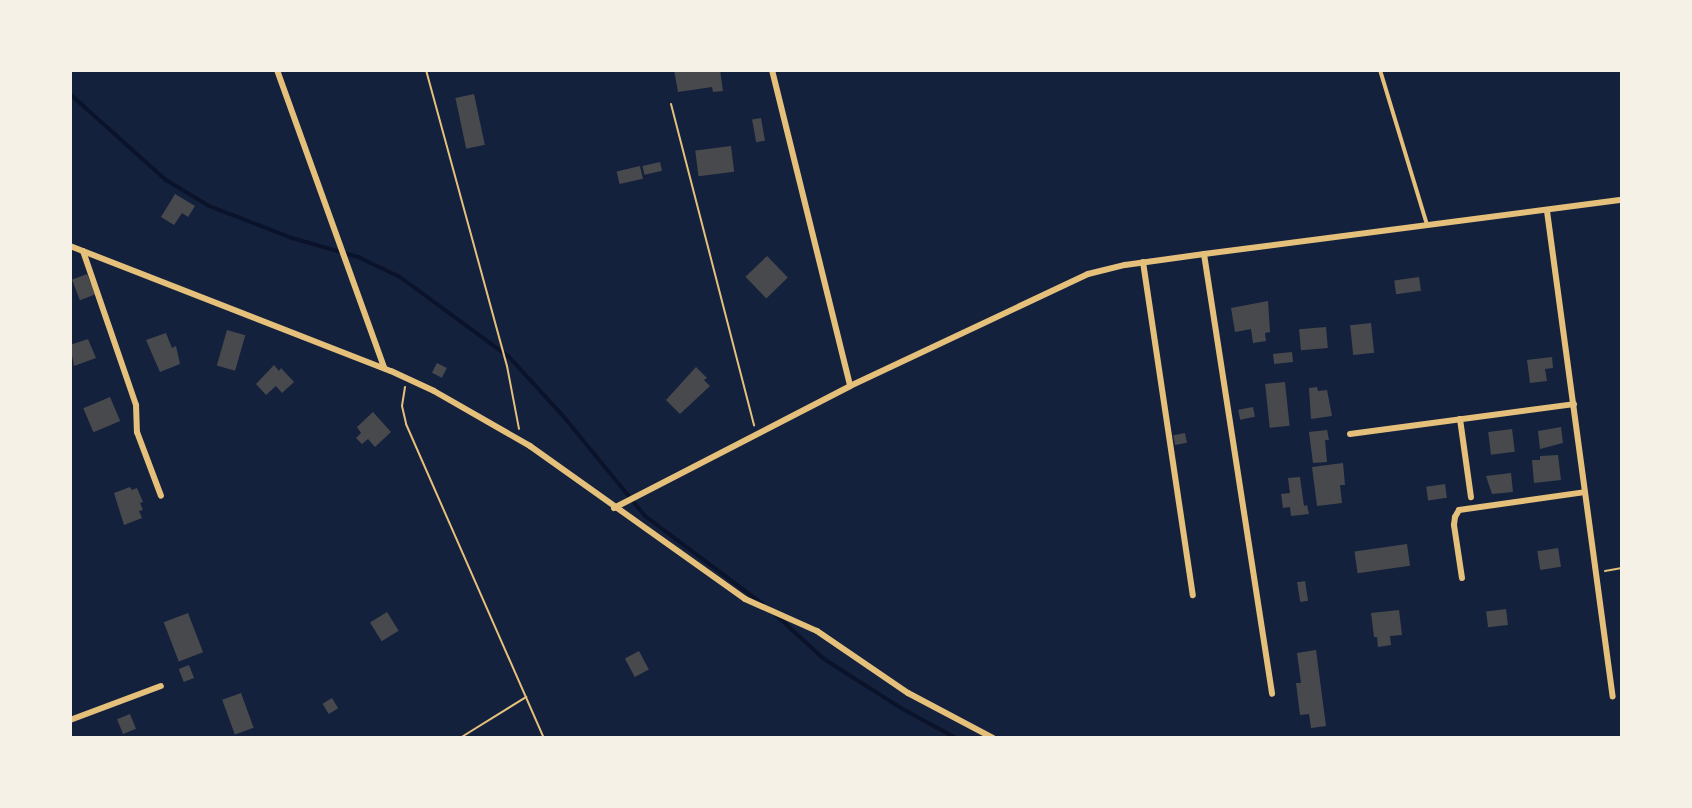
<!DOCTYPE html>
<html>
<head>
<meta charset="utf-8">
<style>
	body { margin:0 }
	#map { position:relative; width:1692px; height:808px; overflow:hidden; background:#14213d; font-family:Mulish,sans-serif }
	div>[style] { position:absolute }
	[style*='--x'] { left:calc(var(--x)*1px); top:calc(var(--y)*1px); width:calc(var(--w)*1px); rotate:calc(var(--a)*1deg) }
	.stream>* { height:4px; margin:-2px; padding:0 2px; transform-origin:2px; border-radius:2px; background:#0b132b }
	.building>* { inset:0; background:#48494c; transform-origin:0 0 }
	.path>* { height:2px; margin:-1px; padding:0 1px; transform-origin:1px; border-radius:1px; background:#e5c07b }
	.service>* { height:4px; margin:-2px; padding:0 2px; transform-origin:2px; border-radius:2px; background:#e5c07b }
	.minor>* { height:6px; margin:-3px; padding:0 3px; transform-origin:3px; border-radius:3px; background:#e5c07b }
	span { translate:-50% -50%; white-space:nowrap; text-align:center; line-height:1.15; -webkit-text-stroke:4.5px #f6f1e7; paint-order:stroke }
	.frame { position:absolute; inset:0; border:72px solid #f6f1e7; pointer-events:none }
</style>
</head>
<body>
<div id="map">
	<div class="stream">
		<i style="--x:70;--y:94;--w:129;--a:41.9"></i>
		<i style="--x:166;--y:180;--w:50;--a:31.2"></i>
		<i style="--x:209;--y:206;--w:89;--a:21.1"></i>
		<i style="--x:292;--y:238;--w:69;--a:16.1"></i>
		<i style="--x:358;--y:257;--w:47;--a:25.5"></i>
		<i style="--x:400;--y:277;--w:135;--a:36.3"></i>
		<i style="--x:509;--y:357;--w:81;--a:47.5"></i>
		<i style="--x:564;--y:417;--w:128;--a:50.7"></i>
		<i style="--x:645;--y:516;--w:154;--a:36.8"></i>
		<i style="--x:776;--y:615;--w:65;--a:42.5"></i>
		<i style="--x:824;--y:659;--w:91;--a:32.5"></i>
		<i style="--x:901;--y:708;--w:63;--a:28.6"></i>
	</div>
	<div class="building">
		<i style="clip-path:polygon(674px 70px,720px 70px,723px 91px,713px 92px,712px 87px,678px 92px)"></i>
		<i style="left:474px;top:94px;width:52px;height:19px;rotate:78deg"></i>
		<i style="left:761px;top:118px;width:23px;height:9px;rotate:80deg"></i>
		<i style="left:731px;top:146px;width:26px;height:36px;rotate:83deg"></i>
		<i style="left:660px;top:162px;width:9px;height:18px;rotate:77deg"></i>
		<i style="left:640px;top:166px;width:13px;height:24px;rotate:77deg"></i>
		<i style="clip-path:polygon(175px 194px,195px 206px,188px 217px,182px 213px,174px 225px,161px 217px)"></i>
		<i style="left:767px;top:256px;width:30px;height:30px;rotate:46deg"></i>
		<i style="left:87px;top:274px;width:22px;height:16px;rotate:69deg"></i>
		<i style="left:1419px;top:277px;width:14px;height:25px;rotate:82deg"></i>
		<i style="clip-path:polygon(1268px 301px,1270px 332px,1265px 333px,1266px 341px,1253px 343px,1251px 329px,1235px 332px,1231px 308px)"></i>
		<i style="left:1371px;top:323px;width:30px;height:21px;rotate:84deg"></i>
		<i style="left:1326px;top:327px;width:21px;height:27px;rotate:85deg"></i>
		<i style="left:227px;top:330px;width:19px;height:37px;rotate:16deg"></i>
		<i style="clip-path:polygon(166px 333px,172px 348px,176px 346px,180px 364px,160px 372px,146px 340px)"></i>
		<i style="clip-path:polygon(88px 339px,96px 358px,74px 366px,70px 345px)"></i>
		<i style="left:1292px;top:352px;width:10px;height:19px;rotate:84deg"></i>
		<i style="clip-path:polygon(1552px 357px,1553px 368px,1545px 369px,1547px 381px,1530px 383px,1527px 360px)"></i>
		<i style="left:437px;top:363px;width:11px;height:11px;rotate:27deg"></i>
		<i style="clip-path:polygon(274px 365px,279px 371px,281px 368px,294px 382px,282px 393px,276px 386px,266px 395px,256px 384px)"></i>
		<i style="clip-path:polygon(696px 367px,707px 378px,704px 380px,710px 386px,680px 414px,666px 400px)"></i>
		<i style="left:1285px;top:382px;width:44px;height:20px;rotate:84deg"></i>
		<i style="clip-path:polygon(1317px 387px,1318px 391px,1327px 390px,1332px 416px,1311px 419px,1309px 388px)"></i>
		<i style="left:110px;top:397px;width:26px;height:29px;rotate:67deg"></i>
		<i style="left:1253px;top:407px;width:10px;height:15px;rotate:79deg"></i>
		<i style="clip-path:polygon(373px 412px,391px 432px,375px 447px,368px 439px,362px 444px,356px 438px,361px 433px,357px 427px)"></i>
		<i style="clip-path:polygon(1561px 427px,1563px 443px,1540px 449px,1538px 431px)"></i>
		<i style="left:1512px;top:429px;width:23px;height:24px;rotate:83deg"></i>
		<i style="clip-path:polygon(1327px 430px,1329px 440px,1325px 440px,1327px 462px,1313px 463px,1309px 432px)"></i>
		<i style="left:1185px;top:433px;width:10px;height:12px;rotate:79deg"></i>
		<i style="clip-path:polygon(1558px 455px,1561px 480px,1534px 483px,1532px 460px,1540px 460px,1540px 456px)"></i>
		<i style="clip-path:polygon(1343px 463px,1345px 485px,1340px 485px,1342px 503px,1317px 506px,1312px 467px)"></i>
		<i style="clip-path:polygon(1511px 473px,1513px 492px,1492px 494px,1486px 476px)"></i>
		<i style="clip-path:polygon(1300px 477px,1304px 506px,1307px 505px,1309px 514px,1291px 516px,1290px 507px,1283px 508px,1281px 494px,1290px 493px,1288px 478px)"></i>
		<i style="left:1445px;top:484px;width:14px;height:19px;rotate:82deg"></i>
		<i style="clip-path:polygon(130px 487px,132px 490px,137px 488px,143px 502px,140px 503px,143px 510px,139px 511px,142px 518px,124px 525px,114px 493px)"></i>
		<i style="left:1407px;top:544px;width:22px;height:53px;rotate:82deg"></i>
		<i style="left:1558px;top:548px;width:19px;height:21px;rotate:81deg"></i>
		<i style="left:1305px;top:581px;width:20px;height:8px;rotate:81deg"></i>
		<i style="left:1506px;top:609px;width:16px;height:20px;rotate:83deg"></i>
		<i style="clip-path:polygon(1399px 610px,1402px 635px,1390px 636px,1391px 645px,1378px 647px,1377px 637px,1374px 637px,1371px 613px)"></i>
		<i style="left:387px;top:612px;width:22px;height:20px;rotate:58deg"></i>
		<i style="left:188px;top:613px;width:42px;height:26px;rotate:69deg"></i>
		<i style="clip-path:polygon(1316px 650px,1326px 726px,1311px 728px,1309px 714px,1300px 715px,1296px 683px,1301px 683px,1297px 653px)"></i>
		<i style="left:639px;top:651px;width:21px;height:16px;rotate:62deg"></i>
		<i style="left:189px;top:665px;width:14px;height:11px;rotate:69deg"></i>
		<i style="left:241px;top:693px;width:37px;height:20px;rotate:70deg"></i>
		<i style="left:332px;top:698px;width:12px;height:11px;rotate:59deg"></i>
		<i style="left:130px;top:714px;width:16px;height:14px;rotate:68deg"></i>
	</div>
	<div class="path">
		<i style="--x:426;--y:70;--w:307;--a:74.7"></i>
		<i style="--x:507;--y:366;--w:64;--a:79.2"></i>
		<i style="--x:671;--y:104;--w:332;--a:75.5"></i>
		<i style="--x:405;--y:387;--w:19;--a:99"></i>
		<i style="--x:402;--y:406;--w:18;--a:77"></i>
		<i style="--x:406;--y:424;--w:343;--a:66.3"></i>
		<i style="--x:1605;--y:571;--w:17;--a:-10"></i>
		<i style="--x:460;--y:738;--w:78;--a:-31.8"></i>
	</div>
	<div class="service">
		<i style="--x:1380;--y:70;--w:162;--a:73.1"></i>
	</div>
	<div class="minor">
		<i style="--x:277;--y:70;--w:317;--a:70.2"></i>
		<i style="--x:772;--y:70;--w:325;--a:76.1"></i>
		<i style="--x:1547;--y:211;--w:490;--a:82.3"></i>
		<i style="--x:70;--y:246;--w:344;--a:21.3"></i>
		<i style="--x:391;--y:371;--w:47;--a:24.9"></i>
		<i style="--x:434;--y:391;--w:111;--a:29.8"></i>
		<i style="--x:530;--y:446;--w:264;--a:35.4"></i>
		<i style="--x:745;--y:599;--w:79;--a:24"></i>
		<i style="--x:817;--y:631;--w:110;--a:34.3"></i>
		<i style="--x:908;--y:693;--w:96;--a:27.9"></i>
		<i style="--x:83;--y:251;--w:163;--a:71"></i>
		<i style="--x:136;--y:405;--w:27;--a:88"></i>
		<i style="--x:137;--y:432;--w:68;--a:69.4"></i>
		<i style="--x:1204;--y:254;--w:445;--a:81.2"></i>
		<i style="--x:1143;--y:262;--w:337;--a:81.5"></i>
		<i style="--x:1460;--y:419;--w:79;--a:82"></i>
		<i style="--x:1350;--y:434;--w:226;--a:-7.6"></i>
		<i style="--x:614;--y:508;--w:266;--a:-27.3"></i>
		<i style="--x:850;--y:386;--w:263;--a:-25.2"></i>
		<i style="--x:1088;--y:274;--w:38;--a:-14"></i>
		<i style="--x:1125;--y:265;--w:80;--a:-7.9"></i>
		<i style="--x:1204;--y:254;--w:421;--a:-7.4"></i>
		<i style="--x:1462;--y:578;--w:54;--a:-98.6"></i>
		<i style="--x:1454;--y:525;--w:8;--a:-83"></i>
		<i style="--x:1455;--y:517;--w:8;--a:-60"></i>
		<i style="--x:1459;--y:510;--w:127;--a:-8.1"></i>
		<i style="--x:70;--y:720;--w:97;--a:-20.5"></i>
	</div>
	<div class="frame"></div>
</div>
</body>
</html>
